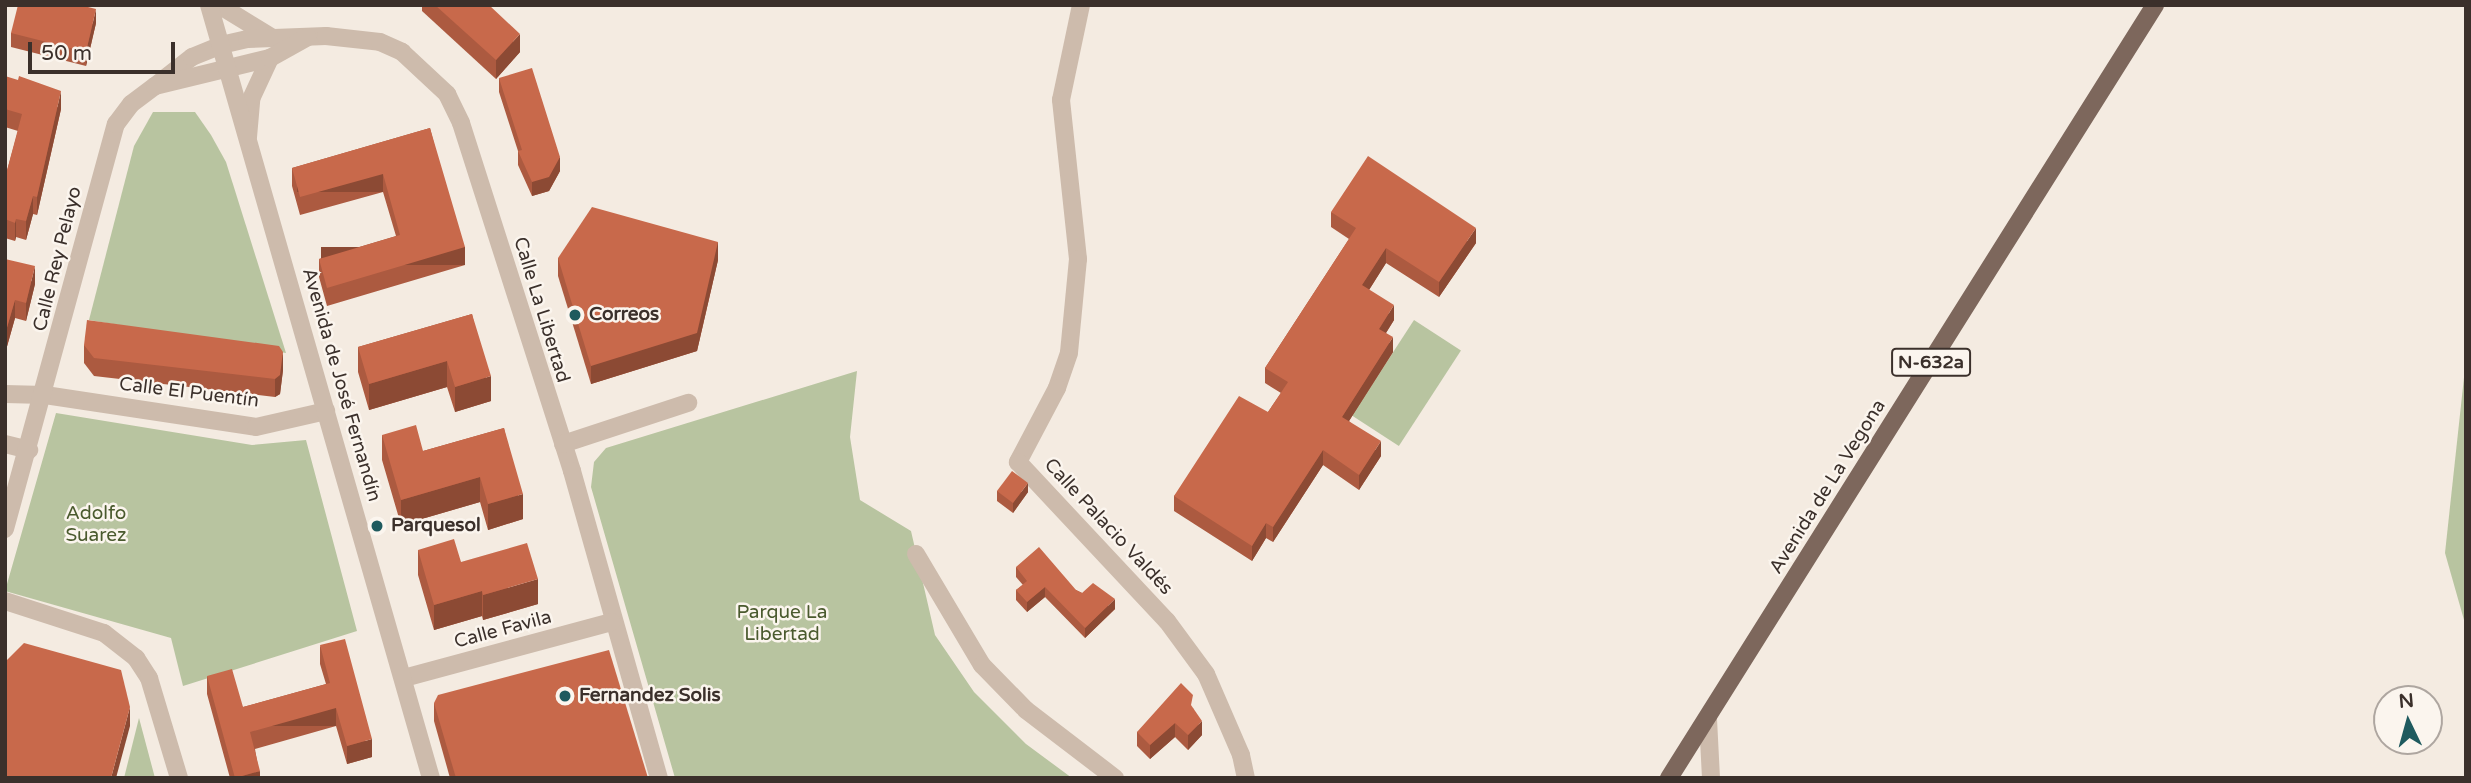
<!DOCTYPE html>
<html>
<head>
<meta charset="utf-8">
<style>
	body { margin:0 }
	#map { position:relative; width:2471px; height:783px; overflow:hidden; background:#f4ebe1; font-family:"Varela Round",sans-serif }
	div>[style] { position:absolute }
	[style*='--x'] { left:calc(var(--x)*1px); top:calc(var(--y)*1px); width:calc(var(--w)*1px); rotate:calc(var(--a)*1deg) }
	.green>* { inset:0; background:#b8c4a0; transform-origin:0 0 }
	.minor>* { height:18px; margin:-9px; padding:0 9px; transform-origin:9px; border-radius:9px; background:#cdbbac }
	.tertiary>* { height:18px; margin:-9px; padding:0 9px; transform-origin:9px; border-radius:9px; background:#cdbbac }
	.primary>* { height:18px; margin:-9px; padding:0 9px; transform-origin:9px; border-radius:9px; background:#7d675c }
	.wall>* { inset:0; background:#ac5a40 }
	.shaded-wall>* { inset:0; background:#8c4a34; transform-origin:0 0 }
	.building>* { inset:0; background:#c8694b; transform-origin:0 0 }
	.dots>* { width:19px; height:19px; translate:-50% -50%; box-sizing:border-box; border:4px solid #fbf5ee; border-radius:50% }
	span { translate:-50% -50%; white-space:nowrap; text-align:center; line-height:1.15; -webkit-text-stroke:5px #fbf5ee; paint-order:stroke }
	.shield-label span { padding:2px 5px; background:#fbf5ee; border:2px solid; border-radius:5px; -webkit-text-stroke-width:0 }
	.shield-label { font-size:18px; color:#3b302b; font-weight:700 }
	.street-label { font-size:19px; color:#3b302b }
	.poi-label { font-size:19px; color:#3b302b; font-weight:700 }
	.left { translate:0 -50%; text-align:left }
	.park-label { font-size:19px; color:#4a5a2e }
	.frame { position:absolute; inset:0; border:7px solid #3b302b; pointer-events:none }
	.north { position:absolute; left:2373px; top:685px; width:70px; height:70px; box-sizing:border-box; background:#fbf5ee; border:2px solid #aea6a0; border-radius:50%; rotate:355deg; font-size:19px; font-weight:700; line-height:28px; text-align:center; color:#3b302b }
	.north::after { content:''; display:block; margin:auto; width:24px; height:32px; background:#1f5a5e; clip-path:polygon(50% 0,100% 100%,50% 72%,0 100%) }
	.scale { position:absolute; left:28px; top:42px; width:147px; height:32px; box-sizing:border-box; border:4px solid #3b302b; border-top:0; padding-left:9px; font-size:21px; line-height:24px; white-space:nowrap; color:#3b302b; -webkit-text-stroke:5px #fbf5ee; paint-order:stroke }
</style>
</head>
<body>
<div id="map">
	<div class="green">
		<i style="clip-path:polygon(153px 112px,195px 112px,211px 135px,226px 162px,286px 353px,89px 320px,134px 146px)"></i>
		<i style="left:1414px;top:320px;width:56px;height:114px;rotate:33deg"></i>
		<i style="clip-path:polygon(2466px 359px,2466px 627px,2445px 553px)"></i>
		<i style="clip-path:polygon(857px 371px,850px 437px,860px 500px,911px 531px,935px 635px,974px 692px,1026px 744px,1072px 778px,675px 778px,591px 487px,594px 462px,606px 448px)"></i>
		<i style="clip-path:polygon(56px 413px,252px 445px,306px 440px,357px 631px,183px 686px,171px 638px,5px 591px)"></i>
		<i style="clip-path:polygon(139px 718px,155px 778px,124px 778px)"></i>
	</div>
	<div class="minor">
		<i style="--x:219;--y:5;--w:61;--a:31.6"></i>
		<i style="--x:1081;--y:5;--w:97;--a:101.9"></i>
		<i style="--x:1061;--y:100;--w:160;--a:83.9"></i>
		<i style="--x:1078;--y:259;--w:94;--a:95.5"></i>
		<i style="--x:1069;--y:353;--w:37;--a:109"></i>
		<i style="--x:1057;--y:388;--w:84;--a:117.8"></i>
		<i style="--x:1018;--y:462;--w:218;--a:46.9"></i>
		<i style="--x:1167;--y:621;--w:66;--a:53.7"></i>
		<i style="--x:1206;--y:674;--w:88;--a:66.6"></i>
		<i style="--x:1241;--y:755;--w:24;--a:78"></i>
		<i style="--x:155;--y:86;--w:47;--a:-38.1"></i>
		<i style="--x:192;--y:57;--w:31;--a:-22"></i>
		<i style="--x:221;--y:45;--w:27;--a:-13"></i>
		<i style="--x:247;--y:39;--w:79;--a:-2.2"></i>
		<i style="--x:326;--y:36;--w:54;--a:6.3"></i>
		<i style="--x:380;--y:42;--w:24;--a:24"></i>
		<i style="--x:402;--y:52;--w:62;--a:43"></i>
		<i style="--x:447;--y:94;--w:32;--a:64"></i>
		<i style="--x:461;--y:123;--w:365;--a:72.3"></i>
		<i style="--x:572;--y:471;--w:319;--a:74.2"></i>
		<i style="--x:248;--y:137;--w:38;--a:-85"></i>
		<i style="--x:251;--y:99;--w:45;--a:-65.1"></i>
		<i style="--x:5;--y:394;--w:40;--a:1.4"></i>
		<i style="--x:45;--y:395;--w:213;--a:8.6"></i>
		<i style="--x:256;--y:427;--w:72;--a:-12.9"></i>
		<i style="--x:5;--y:444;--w:25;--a:14"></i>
		<i style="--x:563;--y:444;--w:132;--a:-18.2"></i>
		<i style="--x:5;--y:529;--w:420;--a:-74.7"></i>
		<i style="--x:116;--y:124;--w:25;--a:-53"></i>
		<i style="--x:131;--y:104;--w:30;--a:-37"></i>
		<i style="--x:155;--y:86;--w:118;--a:-13.7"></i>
		<i style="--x:270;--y:58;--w:43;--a:-28.9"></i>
		<i style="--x:916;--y:554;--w:129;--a:59.3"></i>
		<i style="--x:982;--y:665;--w:63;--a:45.6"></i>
		<i style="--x:1026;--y:710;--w:112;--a:37.4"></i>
		<i style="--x:5;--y:601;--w:104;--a:17.9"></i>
		<i style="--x:104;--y:633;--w:41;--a:38"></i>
		<i style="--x:136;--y:658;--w:24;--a:57"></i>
		<i style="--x:149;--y:678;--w:104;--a:73.3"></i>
		<i style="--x:404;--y:678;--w:215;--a:-15.1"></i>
	</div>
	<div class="tertiary">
		<i style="--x:209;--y:5;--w:804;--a:73.98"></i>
		<i style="--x:1708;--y:719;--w:59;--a:87.1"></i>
	</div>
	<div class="primary">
		<i style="--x:1669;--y:778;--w:913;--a:-57.84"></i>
	</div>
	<div class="wall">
		<i style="clip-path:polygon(422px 5px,489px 5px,520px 52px,496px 79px,422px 11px)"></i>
		<i style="clip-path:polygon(96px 23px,86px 66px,11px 47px,11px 33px)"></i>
		<i style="clip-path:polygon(5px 76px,61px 109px,37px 215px,33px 214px,26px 240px,16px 237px,15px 241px,5px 238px,5px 178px,18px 131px,5px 127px)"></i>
		<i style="clip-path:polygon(499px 78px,560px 171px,549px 191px,532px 196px,518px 165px,518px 151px,499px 92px)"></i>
		<i style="clip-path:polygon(430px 128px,465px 265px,327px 306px,319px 277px,319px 259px,396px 236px,383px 192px,300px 215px,292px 186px,292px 168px)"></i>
		<i style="clip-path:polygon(1331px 212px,1476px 243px,1439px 297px,1386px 263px,1369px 290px,1394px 320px,1386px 333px,1393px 352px,1349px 421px,1381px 456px,1359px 490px,1323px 465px,1273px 542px,1266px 538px,1252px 561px,1174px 511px,1174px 496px,1268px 412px,1281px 393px,1265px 383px,1265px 368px,1349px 239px,1331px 227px)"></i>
		<i style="clip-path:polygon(558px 258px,718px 260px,697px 351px,591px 384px,558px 276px)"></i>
		<i style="clip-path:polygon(5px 259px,35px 284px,26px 321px,15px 318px,6px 350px,5px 349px)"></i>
		<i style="clip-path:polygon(472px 314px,491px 401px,455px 412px,447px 387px,369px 410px,358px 372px,358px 347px)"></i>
		<i style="clip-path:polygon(84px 345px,283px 370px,280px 394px,275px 397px,94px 376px,84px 363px)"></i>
		<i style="clip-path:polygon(504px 428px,523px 519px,488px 530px,480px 502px,401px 525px,382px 460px,382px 435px,423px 451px)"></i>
		<i style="clip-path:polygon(997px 491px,1028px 492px,1013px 513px,997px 501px)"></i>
		<i style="clip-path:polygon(418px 550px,461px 562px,538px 604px,483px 620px,482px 616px,434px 630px,418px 575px)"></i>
		<i style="clip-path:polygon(1016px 567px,1076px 590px,1115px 609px,1085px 638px,1045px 597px,1027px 612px,1016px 600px,1016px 590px,1023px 585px,1016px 577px)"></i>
		<i style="clip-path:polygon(320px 645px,372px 757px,347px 764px,336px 726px,255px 749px,260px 778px,230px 778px,207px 694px,207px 676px,243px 707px,326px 684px,320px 664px)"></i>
		<i style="clip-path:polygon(434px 703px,648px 778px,450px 778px,434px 721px)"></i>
		<i style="clip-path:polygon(1193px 708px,1202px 735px,1188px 750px,1175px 737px,1150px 759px,1137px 746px,1137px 732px)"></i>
	</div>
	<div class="shaded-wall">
		<i style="clip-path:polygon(96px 9px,96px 23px,86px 66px,86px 52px)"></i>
		<i style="clip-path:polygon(520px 34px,520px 52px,496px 79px,496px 60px)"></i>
		<i style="clip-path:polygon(61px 91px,61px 109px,37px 215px,37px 197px)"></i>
		<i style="clip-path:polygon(560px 157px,560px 171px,549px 191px,532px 196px,532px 182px)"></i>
		<i style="left:383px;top:174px;width:18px;height:86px;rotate:90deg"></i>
		<i style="clip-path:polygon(33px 196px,33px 214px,26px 240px,26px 221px)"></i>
		<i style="clip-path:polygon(16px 219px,16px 237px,15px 241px,15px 223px)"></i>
		<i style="clip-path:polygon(1476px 228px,1476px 243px,1439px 297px,1439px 282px)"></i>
		<i style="clip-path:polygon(718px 242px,718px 260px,697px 351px,591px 384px,591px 366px)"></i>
		<i style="left:465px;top:247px;width:18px;height:144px;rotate:90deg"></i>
		<i style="clip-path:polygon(1386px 248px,1386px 263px,1362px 301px,1362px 285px)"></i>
		<i style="clip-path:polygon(35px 266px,35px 284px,26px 321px,26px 303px)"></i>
		<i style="clip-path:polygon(15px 300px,15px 318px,6px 350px,6px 331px)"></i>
		<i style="clip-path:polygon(1394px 305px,1394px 320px,1379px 344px,1379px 329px)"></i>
		<i style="clip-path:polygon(1393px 337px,1393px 352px,1342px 432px,1342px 417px)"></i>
		<i style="clip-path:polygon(283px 352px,283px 370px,280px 394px,275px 397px,275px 379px)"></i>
		<i style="clip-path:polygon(447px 361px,447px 387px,369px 410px,369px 384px)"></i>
		<i style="clip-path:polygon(491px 376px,491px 401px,455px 412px,455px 387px)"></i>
		<i style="clip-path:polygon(1381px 441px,1381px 456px,1359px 490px,1359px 475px)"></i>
		<i style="clip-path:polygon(1323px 450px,1323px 465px,1273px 542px,1273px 527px)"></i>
		<i style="clip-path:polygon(480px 477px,480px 502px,401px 525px,401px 500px)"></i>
		<i style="clip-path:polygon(1028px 483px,1028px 492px,1013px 513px,1013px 503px)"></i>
		<i style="clip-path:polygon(523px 494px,523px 519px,488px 530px,488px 504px)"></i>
		<i style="clip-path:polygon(1266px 523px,1266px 538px,1252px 561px,1252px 546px)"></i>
		<i style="clip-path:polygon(538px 579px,538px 604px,483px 620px,483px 595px)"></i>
		<i style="clip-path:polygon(1045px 587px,1045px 597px,1027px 612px,1027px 602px)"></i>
		<i style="clip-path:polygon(482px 591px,482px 616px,434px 630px,434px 605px)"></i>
		<i style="clip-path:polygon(1115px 599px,1115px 609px,1085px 638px,1085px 628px)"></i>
		<i style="clip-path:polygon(130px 707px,130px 726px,116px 778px,111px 778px)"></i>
		<i style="left:336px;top:708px;width:18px;height:89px;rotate:90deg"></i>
		<i style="clip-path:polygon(1202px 721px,1202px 735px,1188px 750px,1188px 735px)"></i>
		<i style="clip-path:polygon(1175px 723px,1175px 737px,1150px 759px,1150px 745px)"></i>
		<i style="clip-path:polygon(372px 739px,372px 757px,347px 764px,347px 746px)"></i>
		<i style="clip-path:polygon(260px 771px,260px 778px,235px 778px)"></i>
	</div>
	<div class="building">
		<i style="clip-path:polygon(18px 5px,80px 5px,96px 9px,86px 52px,11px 33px)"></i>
		<i style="clip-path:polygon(435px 5px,489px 5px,520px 34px,496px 60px)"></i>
		<i style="clip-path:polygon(532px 68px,560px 157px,549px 177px,532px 182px,518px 151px,522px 150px,499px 78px)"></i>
		<i style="clip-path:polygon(5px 76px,18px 80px,19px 76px,61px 91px,37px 197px,33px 196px,26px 221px,16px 219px,15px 223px,5px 219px,5px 178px,22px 114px,5px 109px)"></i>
		<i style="clip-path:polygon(430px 128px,465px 247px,327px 288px,319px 259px,400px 235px,383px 174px,300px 197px,292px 168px)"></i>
		<i style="clip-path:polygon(1368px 156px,1476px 228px,1439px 282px,1386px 248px,1362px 285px,1394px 305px,1379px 329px,1393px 337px,1342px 417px,1381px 441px,1359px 475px,1323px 450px,1273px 527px,1266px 523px,1252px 546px,1174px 496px,1239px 396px,1268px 412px,1288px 382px,1265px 368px,1356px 228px,1331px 212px)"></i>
		<i style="clip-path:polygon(592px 207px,718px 242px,697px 333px,591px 366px,558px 258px)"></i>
		<i style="clip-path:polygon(5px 259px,35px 266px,26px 303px,15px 300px,6px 331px,5px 331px)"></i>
		<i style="clip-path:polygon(472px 314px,491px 376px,455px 387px,447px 361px,369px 384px,358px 347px)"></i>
		<i style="clip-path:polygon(87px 320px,279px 346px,283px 352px,280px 375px,275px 379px,94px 358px,84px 345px)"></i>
		<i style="clip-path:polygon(416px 425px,423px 451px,504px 428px,523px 494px,488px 504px,480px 477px,401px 500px,382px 435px)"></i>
		<i style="left:1012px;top:471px;width:20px;height:25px;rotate:37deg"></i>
		<i style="clip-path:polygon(454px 539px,461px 562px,527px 543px,538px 579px,483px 595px,482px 591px,434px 605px,418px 550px)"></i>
		<i style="clip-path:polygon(1039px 547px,1076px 590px,1082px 593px,1093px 583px,1115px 599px,1085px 628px,1045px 587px,1027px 602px,1016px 590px,1027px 581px,1016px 567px)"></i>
		<i style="clip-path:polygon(345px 639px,372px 739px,347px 746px,336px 708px,250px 732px,260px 771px,235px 778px,207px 676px,232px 669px,243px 707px,330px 683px,320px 645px)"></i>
		<i style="clip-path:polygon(24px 643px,121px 670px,130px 707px,111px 778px,5px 778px,5px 662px)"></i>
		<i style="clip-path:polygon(609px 650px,648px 778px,456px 778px,434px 703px,438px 695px)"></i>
		<i style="clip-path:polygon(1181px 683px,1193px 695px,1191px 705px,1202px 721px,1188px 735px,1175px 723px,1150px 745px,1137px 732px)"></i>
	</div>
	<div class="dots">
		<i style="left:575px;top:315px;background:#1f5a5e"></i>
		<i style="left:377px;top:526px;background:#1f5a5e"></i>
		<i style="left:565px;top:696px;background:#1f5a5e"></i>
	</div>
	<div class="shield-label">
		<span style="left:1931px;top:362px">N-632a</span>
	</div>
	<div class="street-label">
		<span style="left:58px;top:259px;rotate:-76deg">Calle Rey Pelayo</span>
		<span style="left:541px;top:310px;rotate:73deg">Calle La Libertad</span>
		<span style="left:341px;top:385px;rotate:74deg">Avenida de José Fernandín</span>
		<span style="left:189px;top:393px;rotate:7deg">Calle El Puentín</span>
		<span style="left:1828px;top:487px;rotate:-58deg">Avenida de La Vegona</span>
		<span style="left:1108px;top:527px;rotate:47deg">Calle Palacio Valdés</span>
		<span style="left:503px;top:630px;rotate:-15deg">Calle Favila</span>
	</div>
	<div class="poi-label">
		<span class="left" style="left:589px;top:315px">Correos</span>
		<span class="left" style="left:391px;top:526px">Parquesol</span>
		<span class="left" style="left:579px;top:696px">Fernandez Solis</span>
	</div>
	<div class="park-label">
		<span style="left:96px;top:525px">Adolfo<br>Suarez</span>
		<span style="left:782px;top:624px">Parque La<br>Libertad</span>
	</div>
	<div class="frame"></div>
	<div class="north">N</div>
	<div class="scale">50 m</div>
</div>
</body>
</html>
